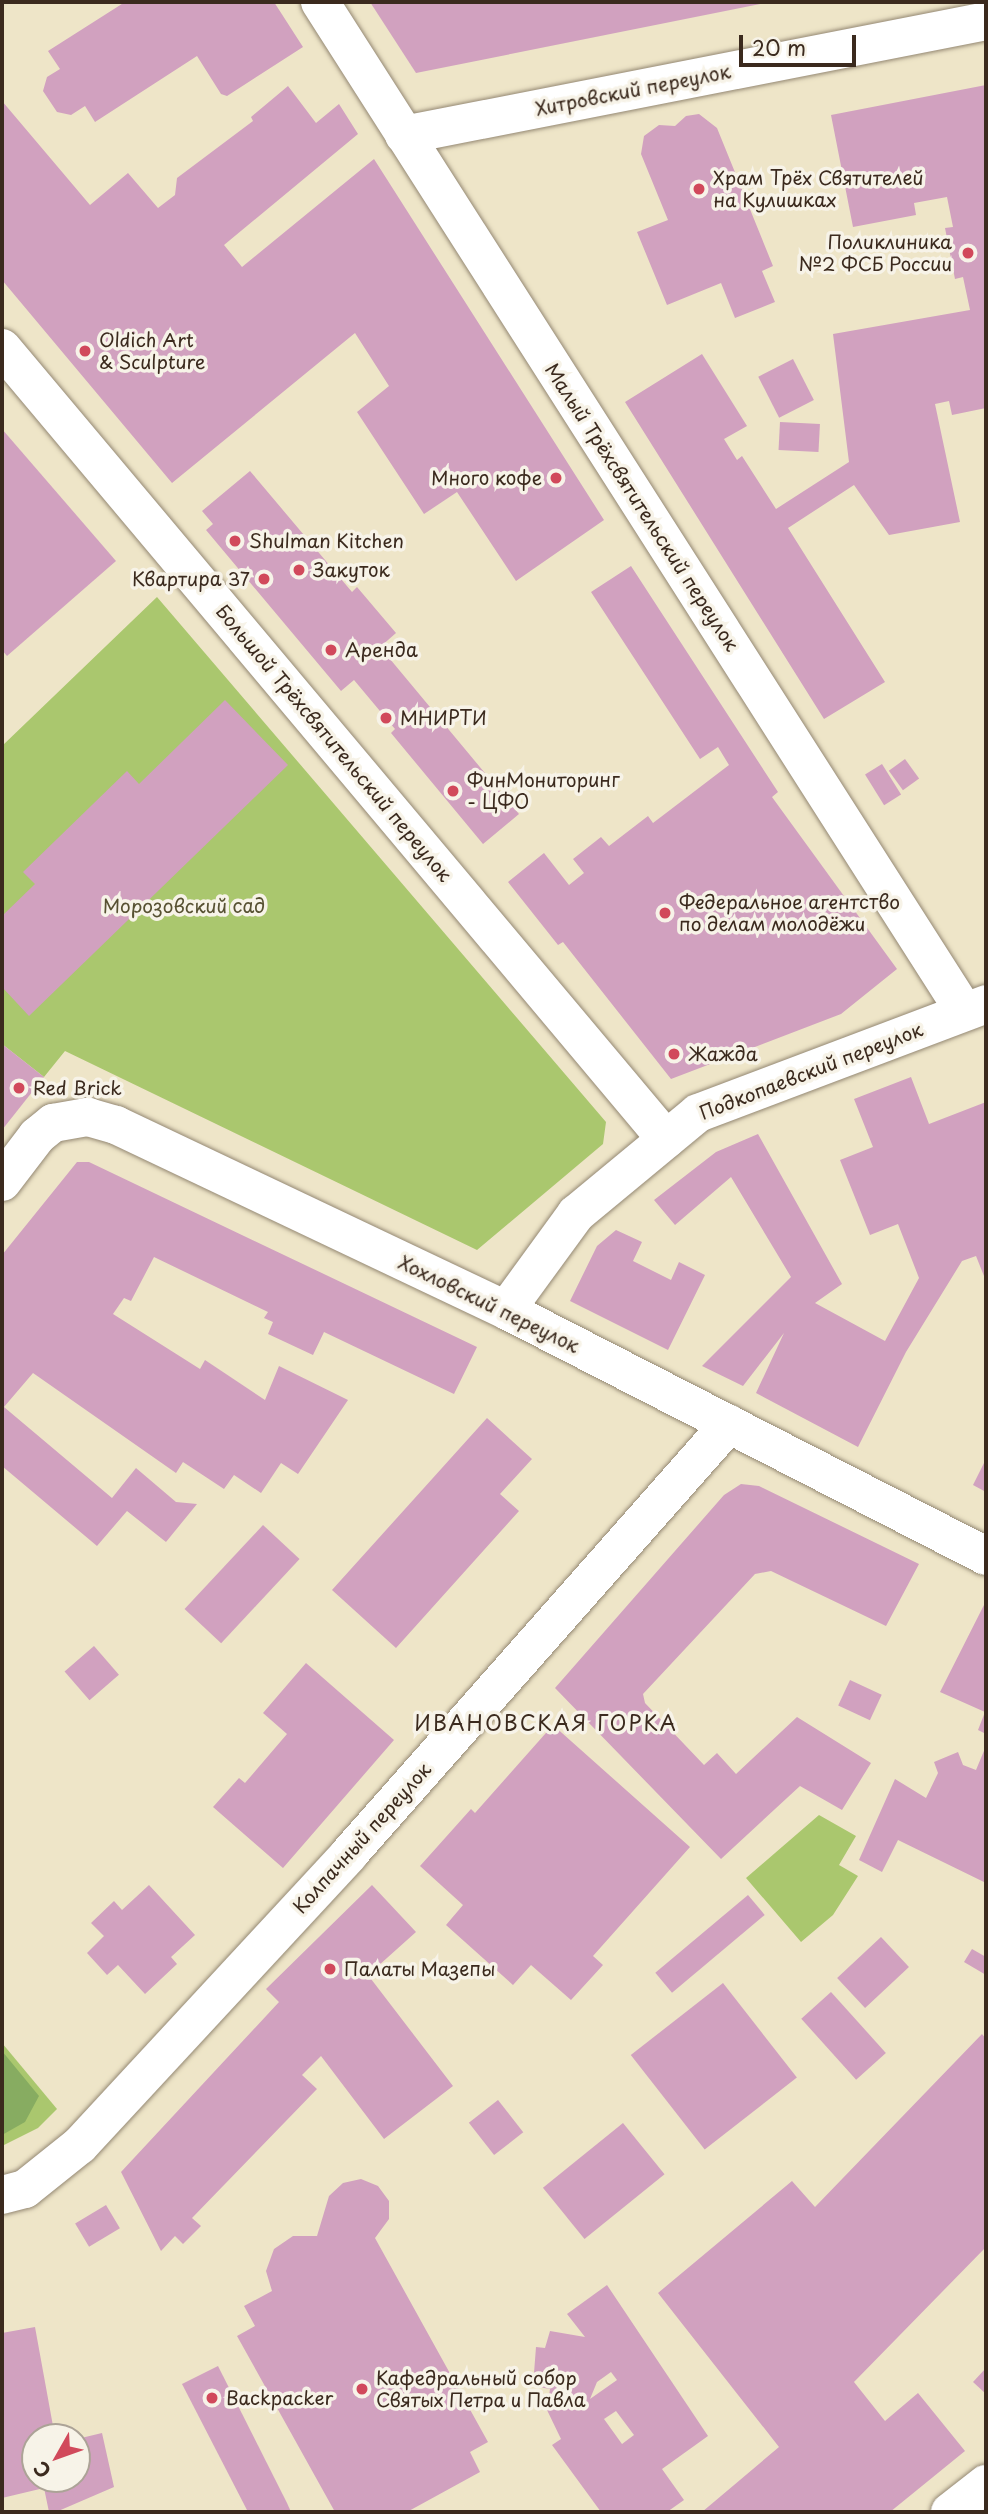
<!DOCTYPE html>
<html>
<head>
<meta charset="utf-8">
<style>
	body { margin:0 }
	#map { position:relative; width:988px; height:2514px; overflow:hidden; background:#eee5c8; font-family:"Playpen Sans",sans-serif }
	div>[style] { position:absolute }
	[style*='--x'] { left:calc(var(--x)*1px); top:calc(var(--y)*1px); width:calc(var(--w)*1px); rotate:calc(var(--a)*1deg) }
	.green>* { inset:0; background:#aac76e }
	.forest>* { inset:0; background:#87ac61 }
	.building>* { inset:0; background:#d1a1bf; transform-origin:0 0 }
	.roads { filter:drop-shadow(0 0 2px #948873) drop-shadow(0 0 2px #948873) }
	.minor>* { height:38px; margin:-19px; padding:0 19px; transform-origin:19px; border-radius:19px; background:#fff }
	.dots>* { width:19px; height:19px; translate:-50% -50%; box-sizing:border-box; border:4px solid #f7f3e8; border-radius:50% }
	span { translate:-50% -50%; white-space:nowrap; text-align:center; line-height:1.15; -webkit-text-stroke:7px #f7f3e8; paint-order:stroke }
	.street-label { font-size:19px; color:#3b2a1e }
	.poi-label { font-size:19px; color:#3b2a1e }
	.left { translate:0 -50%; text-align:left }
	.right { translate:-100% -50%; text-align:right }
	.park-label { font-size:19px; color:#575132 }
	.neighbourhood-label { font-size:21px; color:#3b2a1e; letter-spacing:2px }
	.frame { position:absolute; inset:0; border:4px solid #3b2a1e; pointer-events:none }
	.north { position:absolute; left:21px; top:2423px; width:70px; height:70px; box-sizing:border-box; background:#f7f3e8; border:2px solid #aca397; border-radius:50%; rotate:230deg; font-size:19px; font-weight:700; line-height:28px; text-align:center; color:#3b2a1e }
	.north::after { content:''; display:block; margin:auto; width:24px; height:32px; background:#d1495b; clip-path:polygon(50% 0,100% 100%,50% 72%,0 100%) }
	.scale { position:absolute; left:739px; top:35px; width:117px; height:32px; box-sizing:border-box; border:4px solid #3b2a1e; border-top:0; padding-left:9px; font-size:21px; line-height:24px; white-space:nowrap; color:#3b2a1e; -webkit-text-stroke:5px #f7f3e8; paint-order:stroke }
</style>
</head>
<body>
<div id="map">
	<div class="green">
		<i style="clip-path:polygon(157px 597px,606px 1122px,603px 1144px,477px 1250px,65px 1051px,44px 1077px,2px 1044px,2px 746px)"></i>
		<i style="clip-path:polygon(819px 1815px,856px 1836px,839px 1865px,858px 1876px,833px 1915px,801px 1942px,746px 1878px)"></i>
		<i style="clip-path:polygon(2px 2043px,57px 2109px,38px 2128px,2px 2146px)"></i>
	</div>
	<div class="forest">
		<i style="clip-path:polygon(2px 2051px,39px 2096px,25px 2122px,2px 2135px)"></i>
	</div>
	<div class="building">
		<i style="clip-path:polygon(125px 2px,274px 2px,303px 47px,227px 96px,221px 94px,197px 56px,95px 122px,85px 106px,71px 115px,57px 112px,43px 91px,47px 77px,60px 69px,48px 51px)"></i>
		<i style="clip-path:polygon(370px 2px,764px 2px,765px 3px,416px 73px)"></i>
		<i style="clip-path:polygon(986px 85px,986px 408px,952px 415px,949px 401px,935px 404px,960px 522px,889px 535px,854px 485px,788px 528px,885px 682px,824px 719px,625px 402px,702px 354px,747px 426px,724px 439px,737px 460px,742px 456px,776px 509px,849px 462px,833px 334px,970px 310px,963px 277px,955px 279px,945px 228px,953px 227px,947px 197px,914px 203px,916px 215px,853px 227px,831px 115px)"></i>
		<i style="clip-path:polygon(288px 86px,316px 123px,339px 104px,358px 134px,224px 245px,242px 267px,374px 159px,604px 520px,516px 581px,457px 492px,424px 514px,357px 412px,389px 386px,355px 333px,172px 483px,2px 280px,2px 101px,90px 205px,128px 173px,158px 208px,175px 195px,177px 178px,253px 121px,251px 117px)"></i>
		<i style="clip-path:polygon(699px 114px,717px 128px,773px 266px,762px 271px,775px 302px,735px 318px,721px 283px,667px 305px,637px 232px,668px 220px,641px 154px,644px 136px,659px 125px,675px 126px,686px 116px)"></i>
		<i style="left:793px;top:359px;width:46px;height:39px;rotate:63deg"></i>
		<i style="left:780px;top:422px;width:40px;height:28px;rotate:3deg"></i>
		<i style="clip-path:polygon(2px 429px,116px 561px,7px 656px,2px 650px)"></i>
		<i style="clip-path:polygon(250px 471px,352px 592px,357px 587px,396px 633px,380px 647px,519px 814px,483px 844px,391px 733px,395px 729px,354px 680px,341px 691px,206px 530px,213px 524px,202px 511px)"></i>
		<i style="clip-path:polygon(631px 566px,778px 792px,772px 797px,897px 969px,841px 1014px,671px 1079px,563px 942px,558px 945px,508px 882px,544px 853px,569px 885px,584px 873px,573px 859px,601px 837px,609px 846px,648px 816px,653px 823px,729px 765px,718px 747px,700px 759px,591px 592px)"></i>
		<i style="clip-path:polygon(225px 700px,288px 765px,29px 1016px,2px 987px,2px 916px,35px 884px,23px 872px,127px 771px,139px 784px)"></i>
		<i style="left:905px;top:759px;width:24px;height:20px;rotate:54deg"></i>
		<i style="left:882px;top:764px;width:36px;height:20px;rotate:58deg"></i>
		<i style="clip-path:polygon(2px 1044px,44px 1077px,2px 1130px)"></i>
		<i style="clip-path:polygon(911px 1077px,929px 1124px,986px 1102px,986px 1281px,976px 1256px,962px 1261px,906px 1352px,858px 1447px,756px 1393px,784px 1333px,743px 1386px,702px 1366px,791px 1277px,731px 1177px,675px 1225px,654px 1200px,716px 1152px,758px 1134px,842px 1284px,815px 1303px,885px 1341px,919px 1278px,898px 1224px,870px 1235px,840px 1160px,873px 1147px,854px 1099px)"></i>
		<i style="clip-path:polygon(77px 1162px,89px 1162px,477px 1347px,454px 1394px,324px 1332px,313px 1355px,268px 1334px,273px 1322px,264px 1318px,268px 1312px,154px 1257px,131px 1301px,124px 1298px,113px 1314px,200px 1369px,205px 1360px,265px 1400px,279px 1366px,348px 1400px,298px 1474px,281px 1463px,261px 1493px,234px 1475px,224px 1489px,183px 1462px,176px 1473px,33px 1373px,4px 1407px,112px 1498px,136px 1468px,176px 1502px,197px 1504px,166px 1542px,127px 1511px,97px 1546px,2px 1466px,2px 1255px)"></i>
		<i style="clip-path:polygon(616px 1230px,642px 1242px,633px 1261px,671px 1280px,679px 1262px,705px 1275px,668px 1350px,570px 1301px,597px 1246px)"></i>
		<i style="clip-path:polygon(487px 1418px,532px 1459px,500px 1494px,519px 1511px,396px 1648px,332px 1590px)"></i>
		<i style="clip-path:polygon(986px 1459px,986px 1492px,973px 1485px)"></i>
		<i style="clip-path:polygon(741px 1484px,759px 1486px,919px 1564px,886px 1626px,771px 1571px,755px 1574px,643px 1694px,645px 1703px,704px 1765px,717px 1753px,736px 1774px,797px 1717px,871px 1763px,842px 1810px,800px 1786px,721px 1859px,555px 1688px,724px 1495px)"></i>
		<i style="left:263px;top:1525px;width:50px;height:115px;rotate:43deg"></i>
		<i style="clip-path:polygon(986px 1601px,986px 1734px,978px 1730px,985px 1712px,940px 1692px)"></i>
		<i style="left:94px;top:1646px;width:38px;height:39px;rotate:49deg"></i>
		<i style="clip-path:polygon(306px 1663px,394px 1740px,283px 1868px,213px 1807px,239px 1778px,245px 1783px,287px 1734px,263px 1713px)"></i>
		<i style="left:850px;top:1680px;width:35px;height:28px;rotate:25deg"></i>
		<i style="clip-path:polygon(553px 1725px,690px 1847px,593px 1956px,603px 1965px,571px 2000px,531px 1965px,513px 1985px,446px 1925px,463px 1905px,420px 1866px,471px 1809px,475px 1813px)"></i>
		<i style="clip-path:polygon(986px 1746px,986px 1883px,898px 1840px,882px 1872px,859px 1860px,895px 1779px,926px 1798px,938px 1773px,934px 1762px,958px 1752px,963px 1765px,976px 1770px)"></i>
		<i style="clip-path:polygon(149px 1885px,195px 1935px,171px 1957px,177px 1964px,145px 1994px,118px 1965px,107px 1975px,87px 1953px,104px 1936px,91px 1923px,114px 1901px,122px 1910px)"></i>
		<i style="clip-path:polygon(372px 1885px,416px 1932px,368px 1975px,453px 2086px,384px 2139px,321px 2056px,302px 2075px,317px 2089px,192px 2218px,201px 2226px,183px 2244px,175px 2236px,161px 2251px,121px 2172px,279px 2002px,266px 1989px)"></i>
		<i style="left:748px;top:1895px;width:26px;height:121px;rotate:50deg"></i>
		<i style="left:881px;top:1937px;width:41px;height:60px;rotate:47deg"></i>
		<i style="clip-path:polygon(972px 1949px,986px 1957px,986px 1975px,964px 1962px)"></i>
		<i style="left:723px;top:1983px;width:120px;height:117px;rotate:52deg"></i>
		<i style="left:831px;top:1992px;width:82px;height:40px;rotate:48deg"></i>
		<i style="clip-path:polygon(982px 2034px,986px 2039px,986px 2247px,854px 2382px,885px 2421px,918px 2393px,965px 2451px,890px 2512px,702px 2512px,779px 2447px,658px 2293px,792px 2181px,815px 2207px)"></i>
		<i style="left:498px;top:2100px;width:41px;height:37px;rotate:52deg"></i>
		<i style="left:623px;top:2123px;width:66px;height:103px;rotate:51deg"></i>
		<i style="clip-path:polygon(361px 2179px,378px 2186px,389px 2201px,389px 2219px,375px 2238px,488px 2442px,470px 2452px,480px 2472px,407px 2512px,335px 2512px,237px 2336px,255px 2326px,244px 2306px,272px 2291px,266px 2271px,274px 2249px,293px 2236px,317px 2236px,329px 2196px,343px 2183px)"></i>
		<i style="left:106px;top:2205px;width:27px;height:36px;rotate:59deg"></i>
		<i style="clip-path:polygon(evenodd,607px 2285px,708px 2436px,662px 2469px,684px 2500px,667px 2512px,601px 2512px,552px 2445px,561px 2439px,547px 2410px,550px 2389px,533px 2386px,536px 2347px,545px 2348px,550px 2331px,585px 2337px,567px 2314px,607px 2285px,611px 2372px,617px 2380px,590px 2399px,597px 2382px,611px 2372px,607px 2285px,616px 2411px,634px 2435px,622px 2444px,604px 2419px,616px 2411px)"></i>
		<i style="clip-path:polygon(35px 2327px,55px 2437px,35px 2437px,35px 2479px,77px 2479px,77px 2439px,102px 2433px,114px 2487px,56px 2512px,49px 2512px,44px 2488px,2px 2498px,2px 2333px)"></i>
		<i style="clip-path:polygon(218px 2366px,287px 2503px,291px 2512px,248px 2512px,182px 2384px)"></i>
		<i style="clip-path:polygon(986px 2368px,986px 2394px,973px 2382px)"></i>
	</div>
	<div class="roads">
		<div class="minor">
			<i style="--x:320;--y:2;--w:1197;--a:57.45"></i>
			<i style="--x:404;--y:135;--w:593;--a:-11.08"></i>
			<i style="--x:2;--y:348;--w:1033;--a:49.99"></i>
			<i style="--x:2;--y:1182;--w:58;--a:-52.7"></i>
			<i style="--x:37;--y:1136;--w:21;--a:-39"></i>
			<i style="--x:53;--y:1123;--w:36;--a:-10"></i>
			<i style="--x:88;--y:1117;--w:29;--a:16"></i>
			<i style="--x:116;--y:1125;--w:432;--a:25.4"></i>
			<i style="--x:506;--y:1310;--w:539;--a:27.14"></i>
			<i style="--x:506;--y:1310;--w:119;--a:-53.9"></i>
			<i style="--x:576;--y:1214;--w:158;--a:-39.6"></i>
			<i style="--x:698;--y:1113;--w:308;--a:-20.7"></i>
			<i style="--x:2;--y:2195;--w:24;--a:-15"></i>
			<i style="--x:25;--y:2189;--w:70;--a:-38.7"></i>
			<i style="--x:80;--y:2145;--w:396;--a:-47.2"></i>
			<i style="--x:349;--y:1854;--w:574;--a:-48.53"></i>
			<i style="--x:950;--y:2512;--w:46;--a:-37.9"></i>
		</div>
	</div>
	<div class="dots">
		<i style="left:699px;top:189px;background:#d1495b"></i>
		<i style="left:968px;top:253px;background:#d1495b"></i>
		<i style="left:85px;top:351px;background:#d1495b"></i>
		<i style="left:556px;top:478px;background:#d1495b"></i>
		<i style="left:235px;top:541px;background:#d1495b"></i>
		<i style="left:299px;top:570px;background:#d1495b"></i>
		<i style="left:264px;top:579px;background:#d1495b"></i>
		<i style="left:331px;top:650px;background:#d1495b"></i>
		<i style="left:386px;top:718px;background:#d1495b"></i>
		<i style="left:453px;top:791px;background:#d1495b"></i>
		<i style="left:665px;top:913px;background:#d1495b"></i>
		<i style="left:674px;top:1054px;background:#d1495b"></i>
		<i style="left:19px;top:1088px;background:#d1495b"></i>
		<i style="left:330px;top:1969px;background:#d1495b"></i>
		<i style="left:362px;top:2389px;background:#d1495b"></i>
		<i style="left:212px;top:2398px;background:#d1495b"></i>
	</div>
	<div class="street-label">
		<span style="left:633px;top:90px;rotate:-11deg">Хитровский переулок</span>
		<span style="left:642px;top:507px;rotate:57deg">Малый Трёхсвятительский переулок</span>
		<span style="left:334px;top:743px;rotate:50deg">Большой Трёхсвятительский переулок</span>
		<span style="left:811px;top:1071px;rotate:-21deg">Подкопаевский переулок</span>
		<span style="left:489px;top:1304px;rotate:26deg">Хохловский переулок</span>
		<span style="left:362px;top:1838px;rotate:-48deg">Колпачный переулок</span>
	</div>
	<div class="poi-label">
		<span class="left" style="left:713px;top:189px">Храм Трёх Святителей<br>на Кулишках</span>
		<span class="right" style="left:952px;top:253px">Поликлиника<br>№2 ФСБ России</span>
		<span class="left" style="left:99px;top:351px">Oldich Art<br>&amp; Sculpture</span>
		<span class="right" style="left:542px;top:478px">Много кофе</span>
		<span class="left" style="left:249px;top:541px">Shulman Kitchen</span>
		<span class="left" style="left:313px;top:570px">Закуток</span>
		<span class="right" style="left:250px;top:579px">Квартира 37</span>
		<span class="left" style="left:345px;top:650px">Аренда</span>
		<span class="left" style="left:400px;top:718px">МНИРТИ</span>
		<span class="left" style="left:467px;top:791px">ФинМониторинг<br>- ЦФО</span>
		<span class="left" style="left:679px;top:913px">Федеральное агентство<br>по делам молодёжи</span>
		<span class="left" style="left:688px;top:1054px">Жажда</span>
		<span class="left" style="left:33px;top:1088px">Red Brick</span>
		<span class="left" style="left:344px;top:1969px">Палаты Мазепы</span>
		<span class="left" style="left:376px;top:2389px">Кафедральный собор<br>Святых Петра и Павла</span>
		<span class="left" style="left:226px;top:2398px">Backpacker</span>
	</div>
	<div class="park-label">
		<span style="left:184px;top:906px">Морозовский сад</span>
	</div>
	<div class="neighbourhood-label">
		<span style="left:546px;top:1722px">ИВАНОВСКАЯ ГОРКА</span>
	</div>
	<div class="frame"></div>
	<div class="north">С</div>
	<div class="scale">20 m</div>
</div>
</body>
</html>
